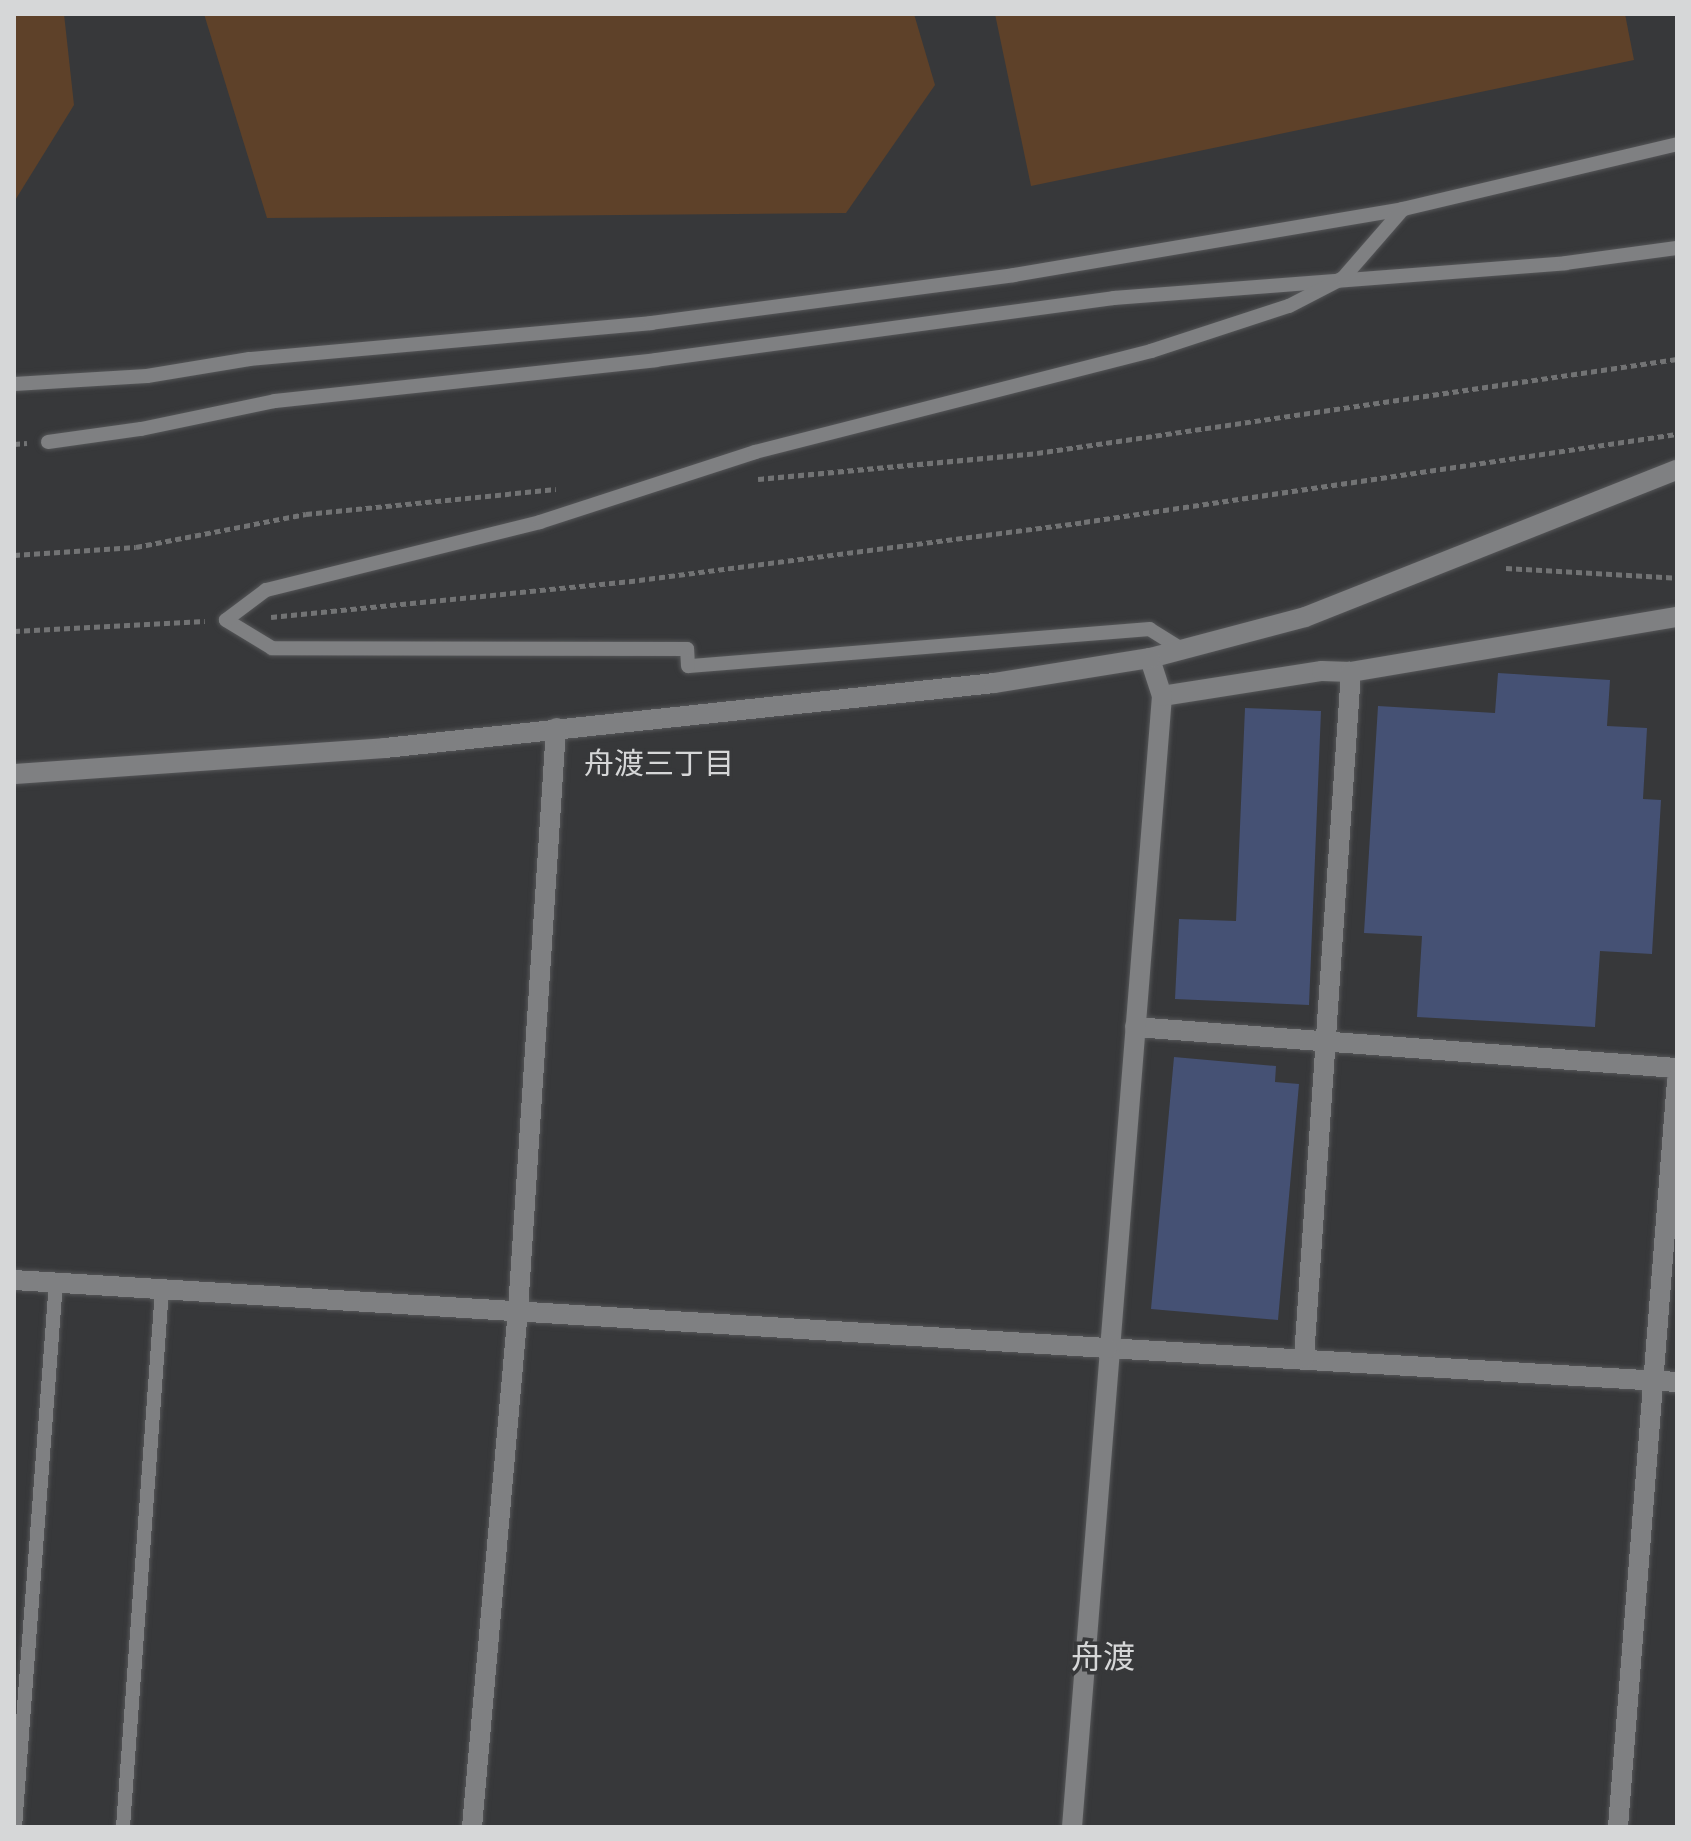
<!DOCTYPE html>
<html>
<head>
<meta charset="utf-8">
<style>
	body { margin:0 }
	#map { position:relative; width:1691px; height:1841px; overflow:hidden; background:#37383a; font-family:"Noto Serif","Noto Sans JP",serif }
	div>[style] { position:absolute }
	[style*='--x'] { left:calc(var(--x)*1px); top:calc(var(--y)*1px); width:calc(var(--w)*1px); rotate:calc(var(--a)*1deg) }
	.green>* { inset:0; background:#5e4129 }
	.building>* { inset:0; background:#455174 }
	.path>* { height:5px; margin-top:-2.5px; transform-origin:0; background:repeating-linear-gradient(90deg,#727374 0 6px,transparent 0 10px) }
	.roads { filter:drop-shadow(0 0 2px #555658) drop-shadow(0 0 2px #555658) }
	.lane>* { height:14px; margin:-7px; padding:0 7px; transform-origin:7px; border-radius:7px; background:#7f8082 }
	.street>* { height:20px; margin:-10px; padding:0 10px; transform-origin:10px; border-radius:10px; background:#7f8082 }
	.secondary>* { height:20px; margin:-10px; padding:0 10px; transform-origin:10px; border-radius:10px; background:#7f8082 }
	span { translate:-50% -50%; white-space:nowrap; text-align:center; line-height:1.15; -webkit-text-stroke:7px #37383a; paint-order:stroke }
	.neighbourhood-label { font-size:30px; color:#d6d7d8 }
	.quarter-label { font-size:32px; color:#d6d7d8 }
	.frame { position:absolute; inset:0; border:16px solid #d6d7d8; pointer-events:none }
</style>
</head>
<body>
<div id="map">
	<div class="green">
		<i style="clip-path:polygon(14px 14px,64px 14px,74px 105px,14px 202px)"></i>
		<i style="clip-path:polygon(204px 14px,914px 14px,935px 85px,846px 213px,267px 218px)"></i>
		<i style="clip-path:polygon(995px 14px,1625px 14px,1634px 60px,1031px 186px)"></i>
	</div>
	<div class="building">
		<i style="clip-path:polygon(1498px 673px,1610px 680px,1607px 726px,1647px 728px,1643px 799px,1661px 800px,1652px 954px,1600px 951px,1595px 1027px,1417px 1017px,1422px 936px,1364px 933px,1378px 706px,1495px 713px)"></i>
		<i style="clip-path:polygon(1245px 708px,1321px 711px,1309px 1005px,1175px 999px,1179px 919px,1236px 921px)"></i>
		<i style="clip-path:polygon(1174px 1057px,1276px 1066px,1275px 1082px,1299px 1084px,1278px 1320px,1151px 1309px)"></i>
	</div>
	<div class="path">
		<i style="--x:14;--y:444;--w:13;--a:-4"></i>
		<i style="--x:758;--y:479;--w:280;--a:-5.3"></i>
		<i style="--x:1037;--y:453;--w:647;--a:-8.36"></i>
		<i style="--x:14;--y:555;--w:122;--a:-3.8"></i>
		<i style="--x:136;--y:547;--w:173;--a:-11"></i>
		<i style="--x:306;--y:514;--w:251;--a:-5.7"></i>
		<i style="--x:1506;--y:568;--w:171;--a:3.3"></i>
		<i style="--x:271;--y:617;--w:370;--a:-5.7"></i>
		<i style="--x:639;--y:580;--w:449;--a:-7.4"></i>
		<i style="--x:1084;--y:522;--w:599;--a:-8.44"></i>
		<i style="--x:14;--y:631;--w:191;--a:-3"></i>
	</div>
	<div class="roads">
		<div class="lane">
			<i style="--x:14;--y:384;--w:133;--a:-3.4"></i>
			<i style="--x:147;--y:376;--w:104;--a:-9.4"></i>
			<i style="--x:250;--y:359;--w:403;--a:-5.1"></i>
			<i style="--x:651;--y:323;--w:366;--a:-7.5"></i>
			<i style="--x:1014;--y:275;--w:395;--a:-9.6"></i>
			<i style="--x:1403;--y:209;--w:282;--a:-13.3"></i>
			<i style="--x:48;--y:442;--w:94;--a:-8"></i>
			<i style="--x:141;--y:429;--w:137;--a:-11.8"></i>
			<i style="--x:275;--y:401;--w:383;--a:-6.1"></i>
			<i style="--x:656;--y:360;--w:462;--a:-7.7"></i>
			<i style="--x:1114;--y:298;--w:453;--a:-4.4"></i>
			<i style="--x:1566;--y:263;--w:112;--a:-7.7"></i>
			<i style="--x:1183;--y:650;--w:39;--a:-148"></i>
			<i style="--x:1150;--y:629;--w:463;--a:175.4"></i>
			<i style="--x:688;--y:666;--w:17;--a:-93"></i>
			<i style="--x:687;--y:649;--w:415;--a:-179.9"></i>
			<i style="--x:272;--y:648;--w:54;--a:-148.7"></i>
			<i style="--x:226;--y:620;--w:50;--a:-36.9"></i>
			<i style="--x:266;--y:590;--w:282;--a:-13.9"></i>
			<i style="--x:540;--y:522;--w:226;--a:-18"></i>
			<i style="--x:755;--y:452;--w:409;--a:-14.3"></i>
			<i style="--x:1151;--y:351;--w:145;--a:-18.1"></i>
			<i style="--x:1289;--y:306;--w:61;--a:-27.4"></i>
			<i style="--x:1343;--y:278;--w:91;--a:-49"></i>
			<i style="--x:15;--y:1827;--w:547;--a:-85.7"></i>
			<i style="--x:123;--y:1827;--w:539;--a:-85.85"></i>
		</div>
		<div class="street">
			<i style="--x:1162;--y:696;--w:162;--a:-8.9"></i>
			<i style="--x:1322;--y:671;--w:29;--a:2"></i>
			<i style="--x:1351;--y:672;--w:331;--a:-9.6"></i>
			<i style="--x:1135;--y:1027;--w:544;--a:4.33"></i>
			<i style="--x:1107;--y:1348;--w:571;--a:3.41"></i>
			<i style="--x:1304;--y:1358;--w:688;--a:-86.08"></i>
			<i style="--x:472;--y:1827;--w:519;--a:-84.92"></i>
			<i style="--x:518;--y:1310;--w:583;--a:-86.26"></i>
			<i style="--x:1072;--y:1827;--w:1135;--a:-85.45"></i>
			<i style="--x:1162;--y:696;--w:40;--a:-108"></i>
			<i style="--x:1150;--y:658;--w:160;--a:-14.8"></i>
			<i style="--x:1305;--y:617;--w:400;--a:-21.6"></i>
			<i style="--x:1618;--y:1827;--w:749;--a:-85.48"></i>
		</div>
		<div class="secondary">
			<i style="--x:14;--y:774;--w:372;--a:-4"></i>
			<i style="--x:385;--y:748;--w:612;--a:-6.09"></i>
			<i style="--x:994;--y:683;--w:158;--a:-9.1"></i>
			<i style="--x:14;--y:1280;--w:1095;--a:3.56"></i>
		</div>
	</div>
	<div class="neighbourhood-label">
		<span style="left:659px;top:763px">舟渡三丁目</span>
	</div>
	<div class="quarter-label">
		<span style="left:1103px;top:1656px">舟渡</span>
	</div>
	<div class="frame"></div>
</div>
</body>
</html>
